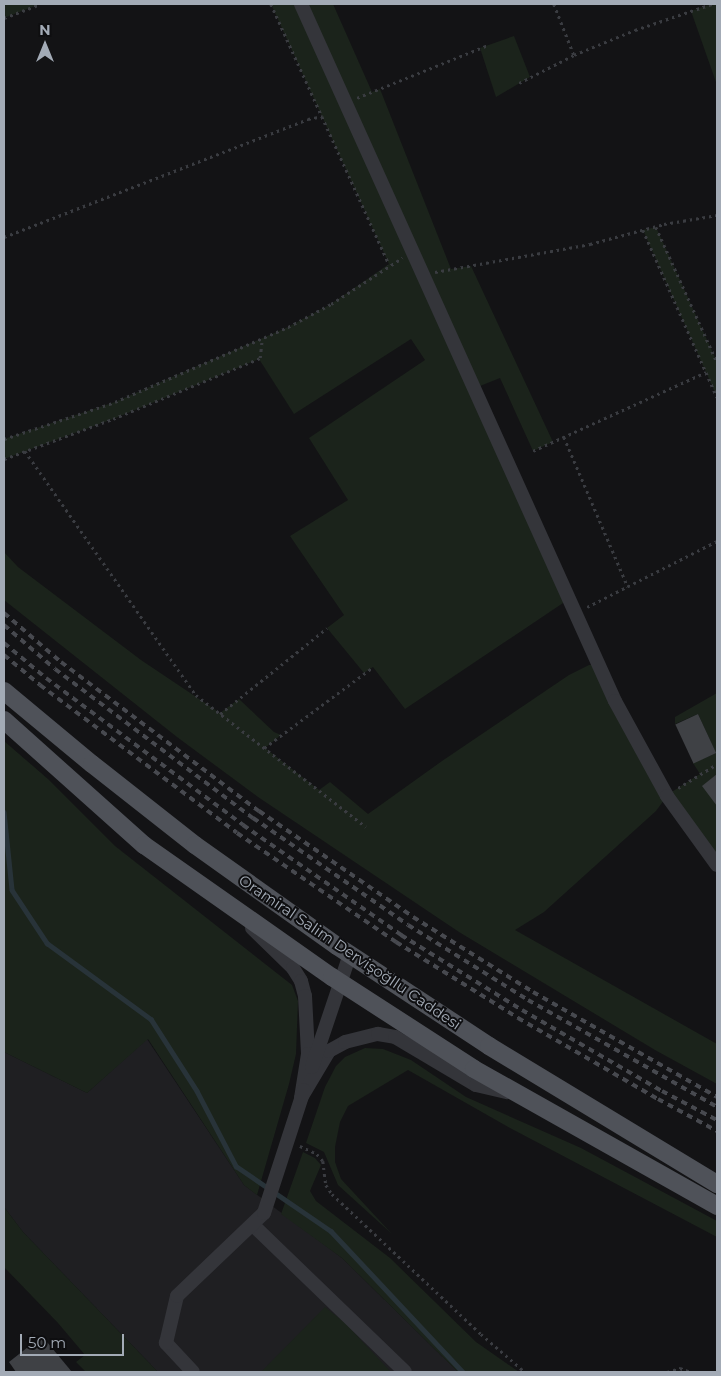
<!DOCTYPE html>
<html>
<head>
<meta charset="utf-8">
<style>
	body { margin:0 }
	#map { position:relative; width:721px; height:1376px; overflow:hidden; background:#131315; font-family:Montserrat,sans-serif }
	div>[style] { position:absolute }
	[style*='--x'] { left:calc(var(--x)*1px); top:calc(var(--y)*1px); width:calc(var(--w)*1px); rotate:calc(var(--a)*1deg) }
	.built>* { inset:0; background:#1f1f22 }
	.green>* { inset:0; background:#1b231b }
	.stream>* { height:4.5px; margin:-2.25px; padding:0 2.25px; transform-origin:2.25px; border-radius:2.25px; background:#283339 }
	.building>* { inset:0; background:#3f4145; transform-origin:0 0 }
	.path>* { height:2.5px; margin-top:-1.25px; transform-origin:0; background:repeating-linear-gradient(90deg,#3a3c41 0 2.5px,transparent 0 6.5px) }
	.minor>* { height:14px; margin:-7px; padding:0 7px; transform-origin:7px; border-radius:7px; background:#34353a }
	.major>* { height:18px; margin:-9px; padding:0 9px; transform-origin:9px; border-radius:9px; background:#4f5259 }
	.rail>* { height:4px; margin-top:-2px; transform-origin:0; background:repeating-linear-gradient(90deg,#47494f 0 6px,transparent 0 11px) }
	span { translate:-50% -50%; white-space:nowrap; text-align:center; line-height:1.15; -webkit-text-stroke:4px #0e0e10; paint-order:stroke }
	.street-label { font-size:15px; color:#a3abb6 }
	.frame { position:absolute; inset:0; border:5px solid #a3abb6; pointer-events:none }
	.north { position:absolute; left:20px; top:20px; width:50px; height:50px; -webkit-text-stroke:4px #0e0e10; paint-order:stroke; rotate:0deg; font-size:14px; font-weight:700; line-height:20px; text-align:center; color:#a3abb6 }
	.north::after { content:''; display:block; margin:auto; width:18px; height:22px; background:#a3abb6; clip-path:polygon(50% 0,100% 100%,50% 72%,0 100%) }
	.scale { position:absolute; left:20px; top:1334px; width:104px; height:22px; box-sizing:border-box; border:2px solid #a3abb6; border-top:0; padding-left:6px; font-size:15px; line-height:18px; white-space:nowrap; color:#a3abb6; -webkit-text-stroke:4px #0e0e10; paint-order:stroke }
</style>
</head>
<body>
<div id="map">
	<div class="built">
		<i style="clip-path:polygon(147px 1039px,244px 1185px,342px 1258px,458px 1372px,158px 1372px,23px 1232px,4px 1207px,4px 1052px,87px 1093px)"></i>
	</div>
	<div class="green">
		<i style="clip-path:polygon(4px 4px,40px 4px,4px 18px)"></i>
		<i style="clip-path:polygon(271px 4px,333px 4px,372px 92px,380px 89px,451px 269px,471px 266px,553px 442px,533px 451px,500px 378px,475px 388px,569px 599px,405px 709px,373px 667px,364px 673px,327px 628px,344px 615px,290px 536px,348px 500px,309px 438px,425px 360px,411px 339px,294px 414px,259px 359px,113px 419px,4px 459px,4px 439px,115px 402px,288px 327px,331px 304px,389px 264px)"></i>
		<i style="clip-path:polygon(712px 4px,717px 4px,717px 85px,691px 11px)"></i>
		<i style="clip-path:polygon(514px 36px,530px 77px,496px 97px,480px 48px)"></i>
		<i style="clip-path:polygon(656px 227px,717px 362px,717px 397px,643px 230px)"></i>
		<i style="clip-path:polygon(4px 552px,18px 567px,141px 660px,220px 713px,239px 699px,274px 732px,281px 735px,265px 748px,319px 790px,330px 782px,368px 814px,442px 761px,569px 675px,589px 665px,598px 664px,667px 795px,700px 774px,693px 763px,716px 753px,698px 714px,675px 724px,675px 717px,717px 693px,717px 865px,667px 796px,656px 811px,544px 912px,515px 930px,717px 1044px,717px 1084px,655px 1050px,459px 932px,258px 797px,177px 737px,4px 600px)"></i>
		<i style="clip-path:polygon(4px 741px,48px 779px,115px 846px,292px 985px,298px 1001px,296px 1054px,289px 1084px,257px 1195px,244px 1185px,148px 1039px,87px 1093px,4px 1052px)"></i>
		<i style="clip-path:polygon(365px 1048px,383px 1049px,411px 1060px,466px 1097px,581px 1148px,717px 1221px,717px 1237px,510px 1128px,408px 1070px,348px 1106px,340px 1122px,335px 1147px,335px 1162px,341px 1179px,392px 1234px,338px 1185px,324px 1152px,306px 1143px,325px 1087px,336px 1066px,345px 1057px)"></i>
		<i style="clip-path:polygon(303px 1152px,315px 1158px,321px 1165px,310px 1191px,316px 1201px,390px 1258px,476px 1342px,519px 1372px,458px 1372px,342px 1258px,281px 1214px)"></i>
		<i style="clip-path:polygon(4px 1207px,23px 1232px,158px 1372px,86px 1372px,76px 1362px,85px 1355px,58px 1323px,4px 1267px)"></i>
		<i style="clip-path:polygon(325px 1307px,345px 1323px,391px 1372px,261px 1372px)"></i>
	</div>
	<div class="stream">
		<i style="--x:4;--y:812;--w:78;--a:84.1"></i>
		<i style="--x:12;--y:890;--w:64;--a:56.6"></i>
		<i style="--x:47;--y:943;--w:129;--a:36.2"></i>
		<i style="--x:151;--y:1019;--w:85;--a:57.4"></i>
		<i style="--x:197;--y:1091;--w:85;--a:62.5"></i>
		<i style="--x:236;--y:1166;--w:115;--a:34.4"></i>
		<i style="--x:331;--y:1231;--w:193;--a:46.9"></i>
	</div>
	<div class="building">
		<i style="left:698px;top:714px;width:43px;height:25px;rotate:65deg"></i>
		<i style="clip-path:polygon(717px 774px,717px 806px,702px 786px)"></i>
		<i style="clip-path:polygon(42px 1336px,72px 1372px,16px 1372px,9px 1362px)"></i>
	</div>
	<div class="path">
		<i style="--x:271;--y:4;--w:286;--a:65.6"></i>
		<i style="--x:554;--y:4;--w:55;--a:68.6"></i>
		<i style="--x:574;--y:55;--w:66;--a:-22.3"></i>
		<i style="--x:635;--y:30;--w:81;--a:-18.7"></i>
		<i style="--x:4;--y:18;--w:39;--a:-21"></i>
		<i style="--x:519;--y:83;--w:62;--a:-27"></i>
		<i style="--x:357;--y:98;--w:141;--a:-22"></i>
		<i style="--x:656;--y:227;--w:148;--a:65.7"></i>
		<i style="--x:643;--y:230;--w:183;--a:66.1"></i>
		<i style="--x:4;--y:237;--w:326;--a:-21.2"></i>
		<i style="--x:308;--y:119;--w:15;--a:-11"></i>
		<i style="--x:435;--y:272;--w:158;--a:-10.2"></i>
		<i style="--x:590;--y:244;--w:77;--a:-15.1"></i>
		<i style="--x:664;--y:224;--w:54;--a:-9.6"></i>
		<i style="--x:564;--y:437;--w:163;--a:66.9"></i>
		<i style="--x:4;--y:439;--w:117;--a:-18.4"></i>
		<i style="--x:115;--y:402;--w:189;--a:-23.4"></i>
		<i style="--x:288;--y:327;--w:49;--a:-28.1"></i>
		<i style="--x:331;--y:304;--w:85;--a:-32.9"></i>
		<i style="--x:25;--y:451;--w:298;--a:55"></i>
		<i style="--x:196;--y:695;--w:215;--a:37.8"></i>
		<i style="--x:533;--y:451;--w:190;--a:-24.5"></i>
		<i style="--x:4;--y:459;--w:116;--a:-20.2"></i>
		<i style="--x:113;--y:419;--w:159;--a:-22.5"></i>
		<i style="--x:260;--y:358;--w:19;--a:-84"></i>
		<i style="--x:587;--y:607;--w:146;--a:-26.9"></i>
		<i style="--x:220;--y:714;--w:137;--a:-38.8"></i>
		<i style="--x:264;--y:748;--w:136;--a:-36.6"></i>
		<i style="--x:678;--y:788;--w:46;--a:-31.6"></i>
		<i style="--x:300;--y:1146;--w:19;--a:25"></i>
		<i style="--x:317;--y:1154;--w:9;--a:49"></i>
		<i style="--x:323;--y:1161;--w:24;--a:83"></i>
		<i style="--x:326;--y:1185;--w:11;--a:56"></i>
		<i style="--x:332;--y:1194;--w:204;--a:43.2"></i>
		<i style="--x:481;--y:1334;--w:58;--a:40.8"></i>
		<i style="--x:667;--y:1372;--w:14;--a:-17"></i>
		<i style="--x:680;--y:1368;--w:12;--a:20"></i>
	</div>
	<div class="minor">
		<i style="--x:301;--y:4;--w:764;--a:65.75"></i>
		<i style="--x:615;--y:701;--w:108;--a:61.3"></i>
		<i style="--x:667;--y:796;--w:85;--a:54.1"></i>
		<i style="--x:252;--y:928;--w:57;--a:44.3"></i>
		<i style="--x:293;--y:968;--w:15;--a:58"></i>
		<i style="--x:301;--y:981;--w:16;--a:75"></i>
		<i style="--x:305;--y:996;--w:58;--a:87"></i>
		<i style="--x:308;--y:1054;--w:45;--a:99"></i>
		<i style="--x:301;--y:1098;--w:55;--a:-59.2"></i>
		<i style="--x:329;--y:1051;--w:18;--a:-29"></i>
		<i style="--x:345;--y:1042;--w:34;--a:-14"></i>
		<i style="--x:378;--y:1034;--w:17;--a:10"></i>
		<i style="--x:395;--y:1037;--w:94;--a:30.7"></i>
		<i style="--x:476;--y:1085;--w:32;--a:13"></i>
		<i style="--x:312;--y:1067;--w:119;--a:-71.4"></i>
		<i style="--x:253;--y:1225;--w:211;--a:44"></i>
		<i style="--x:193;--y:1372;--w:40;--a:-133"></i>
		<i style="--x:166;--y:1343;--w:48;--a:-76.8"></i>
		<i style="--x:177;--y:1296;--w:120;--a:-43.7"></i>
		<i style="--x:264;--y:1213;--w:129;--a:-72"></i>
	</div>
	<div class="major">
		<i style="--x:4;--y:691;--w:114;--a:39.7"></i>
		<i style="--x:92;--y:764;--w:131;--a:38.2"></i>
		<i style="--x:195;--y:845;--w:174;--a:35.4"></i>
		<i style="--x:337;--y:946;--w:182;--a:33.3"></i>
		<i style="--x:489;--y:1046;--w:267;--a:31.2"></i>
		<i style="--x:4;--y:720;--w:188;--a:41.8"></i>
		<i style="--x:144;--y:845;--w:230;--a:35.1"></i>
		<i style="--x:332;--y:977;--w:169;--a:32.9"></i>
		<i style="--x:474;--y:1069;--w:279;--a:29.4"></i>
	</div>
	<div class="rail">
		<i style="--x:4;--y:613;--w:75;--a:40.7"></i>
		<i style="--x:61;--y:662;--w:248;--a:37"></i>
		<i style="--x:259;--y:811;--w:187;--a:34.5"></i>
		<i style="--x:413;--y:917;--w:142;--a:32"></i>
		<i style="--x:533;--y:992;--w:212;--a:29.7"></i>
		<i style="--x:4;--y:625;--w:67;--a:40.8"></i>
		<i style="--x:55;--y:669;--w:248;--a:37"></i>
		<i style="--x:253;--y:818;--w:188;--a:34.6"></i>
		<i style="--x:408;--y:925;--w:142;--a:32"></i>
		<i style="--x:528;--y:1000;--w:217;--a:29.5"></i>
		<i style="--x:4;--y:643;--w:55;--a:39.8"></i>
		<i style="--x:46;--y:678;--w:246;--a:36.7"></i>
		<i style="--x:243;--y:825;--w:193;--a:34.8"></i>
		<i style="--x:401;--y:935;--w:142;--a:31.8"></i>
		<i style="--x:522;--y:1010;--w:162;--a:30.1"></i>
		<i style="--x:662;--y:1091;--w:62;--a:27.8"></i>
		<i style="--x:4;--y:655;--w:47;--a:39.8"></i>
		<i style="--x:40;--y:685;--w:246;--a:36.9"></i>
		<i style="--x:237;--y:833;--w:193;--a:34.4"></i>
		<i style="--x:396;--y:942;--w:144;--a:31.9"></i>
		<i style="--x:518;--y:1018;--w:162;--a:30.1"></i>
		<i style="--x:658;--y:1099;--w:67;--a:28.5"></i>
	</div>
	<div class="street-label">
		<span style="left:350px;top:952px;rotate:34deg">Oramiral Salim Dervişoğllu Caddesi</span>
	</div>
	<div class="frame"></div>
	<div class="north">N</div>
	<div class="scale">50 m</div>
</div>
</body>
</html>
